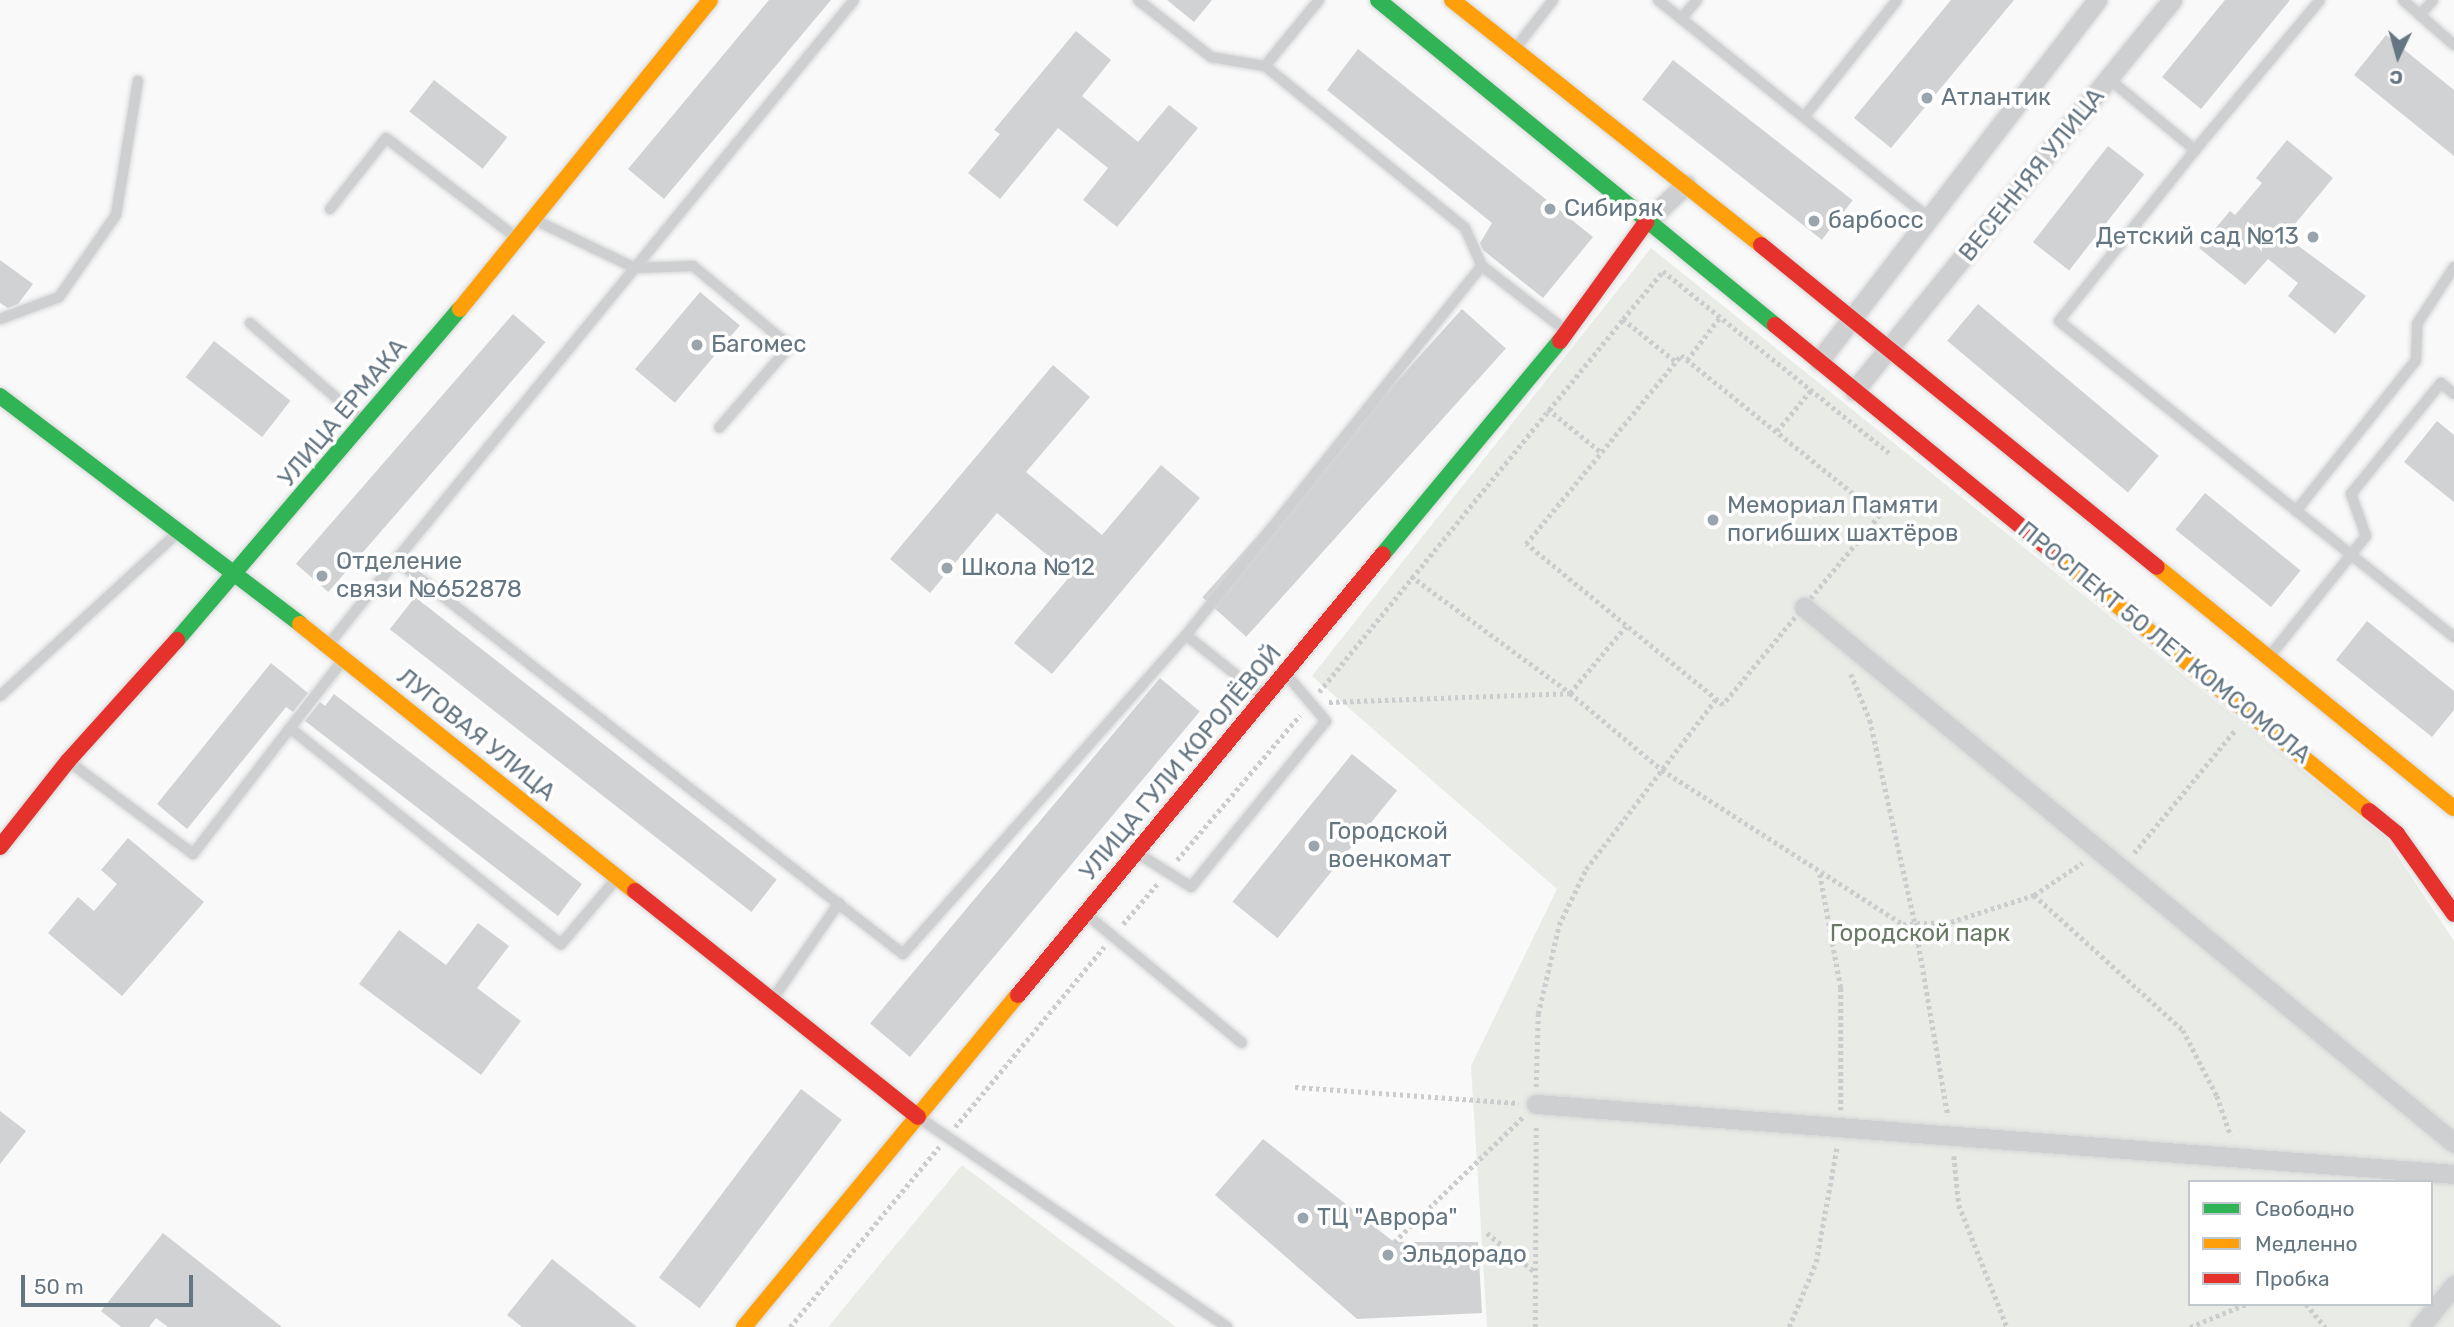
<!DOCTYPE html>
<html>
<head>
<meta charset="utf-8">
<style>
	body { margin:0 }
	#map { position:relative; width:2454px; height:1327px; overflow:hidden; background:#f9f9f9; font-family:Rubik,sans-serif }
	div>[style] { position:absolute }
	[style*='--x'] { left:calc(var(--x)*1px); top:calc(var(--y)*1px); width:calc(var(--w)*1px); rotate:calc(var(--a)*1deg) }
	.green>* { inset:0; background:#e8ebe6 }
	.building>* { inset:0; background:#d0d2d3; transform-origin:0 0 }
	.path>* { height:4.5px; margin-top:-2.25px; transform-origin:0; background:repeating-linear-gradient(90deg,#cbcccd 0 3.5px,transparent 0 7px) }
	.roads { filter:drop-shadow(0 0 2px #d5d6d7) drop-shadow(0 0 2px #d5d6d7) }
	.lane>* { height:10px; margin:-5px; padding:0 5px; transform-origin:5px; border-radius:5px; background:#cecfd0 }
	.street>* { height:19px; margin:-9.5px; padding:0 9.5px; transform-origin:9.5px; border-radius:9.5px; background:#cecfd0 }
	.fast>* { height:16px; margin:-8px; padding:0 8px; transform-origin:8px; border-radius:8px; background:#30b455 }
	.slow>* { height:16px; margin:-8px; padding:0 8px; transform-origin:8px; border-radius:8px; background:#ff9f0a }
	.jam>* { height:16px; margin:-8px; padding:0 8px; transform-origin:8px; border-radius:8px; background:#e5322d }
	.dots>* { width:19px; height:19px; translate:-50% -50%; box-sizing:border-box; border:4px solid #fff; border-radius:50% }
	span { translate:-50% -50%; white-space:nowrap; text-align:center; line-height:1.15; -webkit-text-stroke:7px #fff; paint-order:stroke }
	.poi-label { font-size:24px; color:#657683 }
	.left { translate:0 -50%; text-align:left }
	.right { translate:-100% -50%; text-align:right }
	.street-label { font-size:24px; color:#657683 }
	.park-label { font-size:24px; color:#687a64 }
	.legend { position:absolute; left:2188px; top:1180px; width:245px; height:126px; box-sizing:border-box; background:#fff; border:2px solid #c1c8cd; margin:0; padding:9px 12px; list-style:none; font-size:21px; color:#657683 }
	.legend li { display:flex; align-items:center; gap:14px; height:35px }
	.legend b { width:35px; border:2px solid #c1c8cd }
	.north { position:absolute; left:2363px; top:21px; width:70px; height:70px; -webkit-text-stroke:5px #fff; paint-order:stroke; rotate:185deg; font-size:19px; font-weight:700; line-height:28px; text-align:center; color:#657683 }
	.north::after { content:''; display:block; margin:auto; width:24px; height:32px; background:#657683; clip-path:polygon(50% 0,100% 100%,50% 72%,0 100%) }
	.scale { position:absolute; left:21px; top:1275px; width:172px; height:32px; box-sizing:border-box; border:4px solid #657683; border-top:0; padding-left:9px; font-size:21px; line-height:24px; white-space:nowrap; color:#657683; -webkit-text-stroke:5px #fff; paint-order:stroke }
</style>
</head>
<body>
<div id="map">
	<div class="green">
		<i style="clip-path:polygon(evenodd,1651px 248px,2385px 837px,2454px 941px,2454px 1327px,1487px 1327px,1471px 1066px,1557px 889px,1312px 676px,1651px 248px,2190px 1182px,2431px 1182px,2431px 1304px,2190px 1304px,2190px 1182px)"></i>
		<i style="clip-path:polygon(962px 1165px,1176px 1327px,828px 1327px)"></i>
	</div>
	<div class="building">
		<i style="clip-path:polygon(769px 0,831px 0,664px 199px,628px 169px)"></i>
		<i style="clip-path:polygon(1167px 0,1212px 0,1194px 22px)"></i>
		<i style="clip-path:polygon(1951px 0,2014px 0,1891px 148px,1854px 118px)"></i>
		<i style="clip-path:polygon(2225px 0,2290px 0,2201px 109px,2162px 77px)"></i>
		<i style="clip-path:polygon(1076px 31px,1111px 60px,1082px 96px,1138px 142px,1169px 105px,1198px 128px,1117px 227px,1083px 200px,1108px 168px,1058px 128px,1000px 199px,968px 173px,1000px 134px,994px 130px)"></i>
		<i style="clip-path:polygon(2386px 35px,2454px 90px,2454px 156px,2354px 75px)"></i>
		<i style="clip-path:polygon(1358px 49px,1593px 237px,1543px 298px,1483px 250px,1480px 243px,1492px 223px,1327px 90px)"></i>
		<i style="left:1673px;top:60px;width:228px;height:50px;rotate:38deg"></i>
		<i style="left:434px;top:80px;width:93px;height:40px;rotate:38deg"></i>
		<i style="clip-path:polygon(2287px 140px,2333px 178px,2285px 236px,2366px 296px,2335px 334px,2288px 296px,2298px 283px,2268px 259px,2245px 285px,2199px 248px,2230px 211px,2235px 215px,2262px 183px,2256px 178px)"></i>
		<i style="left:2108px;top:146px;width:46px;height:122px;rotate:38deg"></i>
		<i style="clip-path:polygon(0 260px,33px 284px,18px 304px,8px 308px,0 303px)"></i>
		<i style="left:700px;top:292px;width:52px;height:101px;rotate:40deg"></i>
		<i style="left:1978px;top:304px;width:236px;height:48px;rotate:40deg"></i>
		<i style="left:1462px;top:309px;width:59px;height:388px;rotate:42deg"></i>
		<i style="left:513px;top:314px;width:43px;height:331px;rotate:41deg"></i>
		<i style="left:214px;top:341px;width:97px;height:46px;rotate:38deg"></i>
		<i style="clip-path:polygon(1053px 365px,1090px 397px,1026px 472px,1102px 535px,1161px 465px,1200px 498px,1052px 674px,1014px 643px,1071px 575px,997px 513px,930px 593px,890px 559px)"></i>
		<i style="clip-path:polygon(2437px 421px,2454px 435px,2454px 502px,2404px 462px)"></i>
		<i style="left:2205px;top:493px;width:123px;height:47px;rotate:39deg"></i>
		<i style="left:415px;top:597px;width:459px;height:41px;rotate:38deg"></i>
		<i style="clip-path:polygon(2367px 621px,2454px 691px,2454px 710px,2432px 737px,2336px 660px)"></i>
		<i style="clip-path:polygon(271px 663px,308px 693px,293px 712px,286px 707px,187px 829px,157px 804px)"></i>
		<i style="left:1160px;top:678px;width:52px;height:451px;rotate:40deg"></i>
		<i style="clip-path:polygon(334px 694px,582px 884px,558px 916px,305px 721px,320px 702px,325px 706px)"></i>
		<i style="left:1352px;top:754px;width:58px;height:190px;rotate:39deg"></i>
		<i style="clip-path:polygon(128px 838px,204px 902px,122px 996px,48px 933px,78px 897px,94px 911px,117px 884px,101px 870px)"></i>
		<i style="clip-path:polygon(478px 923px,509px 946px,477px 988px,521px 1021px,481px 1075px,359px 984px,399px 930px,446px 965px)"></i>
		<i style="left:801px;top:1089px;width:51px;height:236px;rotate:37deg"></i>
		<i style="clip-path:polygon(0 1111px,26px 1131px,0 1164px)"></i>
		<i style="clip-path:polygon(1263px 1139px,1394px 1242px,1478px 1242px,1482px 1313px,1357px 1319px,1215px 1195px)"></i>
		<i style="clip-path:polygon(163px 1233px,282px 1327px,168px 1327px,156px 1318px,149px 1327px,121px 1327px,101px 1311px)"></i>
		<i style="clip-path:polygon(552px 1259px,637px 1327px,522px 1327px,507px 1315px)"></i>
	</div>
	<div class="path">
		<i style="--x:1623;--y:319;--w:62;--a:-50.2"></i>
		<i style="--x:1663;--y:271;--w:290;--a:38.8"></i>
		<i style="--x:1681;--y:355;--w:255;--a:38.8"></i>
		<i style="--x:1880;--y:515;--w:246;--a:129.6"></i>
		<i style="--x:1723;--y:705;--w:254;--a:-140.7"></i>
		<i style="--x:1526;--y:544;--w:244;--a:-50.6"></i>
		<i style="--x:1687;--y:360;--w:54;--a:-52.5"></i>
		<i style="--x:1548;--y:409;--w:68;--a:39.1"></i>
		<i style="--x:1777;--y:431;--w:53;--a:-50.3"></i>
		<i style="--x:1411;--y:576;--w:197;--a:36.3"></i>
		<i style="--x:1570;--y:693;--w:120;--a:39.9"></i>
		<i style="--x:1662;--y:770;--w:286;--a:32.6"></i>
		<i style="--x:1903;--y:924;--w:48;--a:-2.4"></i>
		<i style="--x:1951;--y:922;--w:87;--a:-18"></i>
		<i style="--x:2034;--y:895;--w:58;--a:-33.7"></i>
		<i style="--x:1851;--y:674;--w:50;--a:67.6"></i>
		<i style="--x:1870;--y:720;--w:208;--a:77.5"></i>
		<i style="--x:1915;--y:923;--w:196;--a:80.3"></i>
		<i style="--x:1319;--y:692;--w:481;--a:-50.8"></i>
		<i style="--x:1623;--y:319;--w:67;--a:38.9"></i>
		<i style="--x:1329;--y:702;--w:241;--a:-2.1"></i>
		<i style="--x:1570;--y:693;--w:87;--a:-50.1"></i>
		<i style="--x:2134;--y:853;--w:159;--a:-50.6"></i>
		<i style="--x:1177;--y:860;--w:190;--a:-49.7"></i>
		<i style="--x:1820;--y:874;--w:116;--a:79.6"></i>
		<i style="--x:1841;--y:988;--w:122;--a:90"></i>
		<i style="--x:2034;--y:895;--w:201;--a:42.2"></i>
		<i style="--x:2183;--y:1030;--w:74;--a:62.7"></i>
		<i style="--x:2217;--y:1096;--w:42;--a:70.7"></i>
		<i style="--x:1123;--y:924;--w:54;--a:-49.5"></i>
		<i style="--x:1295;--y:1087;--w:224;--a:4.1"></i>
		<i style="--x:1536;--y:1087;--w:73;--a:-88.4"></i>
		<i style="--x:1538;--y:1014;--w:91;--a:-76.7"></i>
		<i style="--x:1559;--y:925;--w:62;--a:-64.3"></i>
		<i style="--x:1586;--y:869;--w:214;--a:-52.6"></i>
		<i style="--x:955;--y:1127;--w:234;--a:-50.4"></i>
		<i style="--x:1954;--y:1156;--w:49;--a:84.2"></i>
		<i style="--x:1959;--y:1205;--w:131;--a:68.5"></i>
		<i style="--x:1487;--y:1233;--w:62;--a:39.1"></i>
		<i style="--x:1394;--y:1242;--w:180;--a:-44.1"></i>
		<i style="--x:2306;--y:1304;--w:30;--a:50"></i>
		<i style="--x:790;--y:1327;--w:234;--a:-50.4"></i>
		<i style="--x:1535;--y:1327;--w:203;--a:-89.7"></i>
		<i style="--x:1789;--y:1327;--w:70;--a:-67.4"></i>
		<i style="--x:1816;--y:1262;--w:118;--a:-79.7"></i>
		<i style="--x:2190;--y:1327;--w:61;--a:-22.3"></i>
	</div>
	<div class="roads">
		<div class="lane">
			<i style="--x:1138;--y:0;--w:93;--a:38"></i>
			<i style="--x:1211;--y:57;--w:55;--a:9.5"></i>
			<i style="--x:1319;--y:0;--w:85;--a:129.3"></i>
			<i style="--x:1265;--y:66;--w:257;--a:39"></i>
			<i style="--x:1465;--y:228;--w:42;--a:65.9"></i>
			<i style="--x:1658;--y:0;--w:346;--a:38.8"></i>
			<i style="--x:2403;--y:0;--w:68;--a:41.4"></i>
			<i style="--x:2420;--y:15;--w:20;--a:-49"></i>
			<i style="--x:1681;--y:19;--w:25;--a:-50"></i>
			<i style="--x:1515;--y:49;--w:62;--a:-52.2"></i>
			<i style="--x:2109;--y:79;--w:112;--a:39.5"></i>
			<i style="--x:2195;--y:150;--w:195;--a:-50.2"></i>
			<i style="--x:1804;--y:117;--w:149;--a:-51.5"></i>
			<i style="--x:2195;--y:150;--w:218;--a:128.5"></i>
			<i style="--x:2059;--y:321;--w:506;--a:38.66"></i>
			<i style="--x:330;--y:209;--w:90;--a:-51.7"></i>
			<i style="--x:386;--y:138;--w:166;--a:37.4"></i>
			<i style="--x:535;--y:220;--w:111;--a:25.6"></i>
			<i style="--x:635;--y:268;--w:58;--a:-2"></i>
			<i style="--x:693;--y:266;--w:126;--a:39.5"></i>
			<i style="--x:790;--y:346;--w:108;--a:130.9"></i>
			<i style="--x:0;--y:319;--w:63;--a:-20.4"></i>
			<i style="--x:59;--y:297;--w:100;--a:-55.2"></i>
			<i style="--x:116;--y:215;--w:136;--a:-80.7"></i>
			<i style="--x:250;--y:323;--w:151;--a:41"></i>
			<i style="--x:2296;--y:511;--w:193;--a:-51.5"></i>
			<i style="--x:2416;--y:360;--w:36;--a:-88"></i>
			<i style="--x:2417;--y:324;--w:68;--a:-57"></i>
			<i style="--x:396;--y:560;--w:723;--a:-50.72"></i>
			<i style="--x:1186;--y:635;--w:100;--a:38.5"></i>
			<i style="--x:329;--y:644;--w:107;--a:-51.4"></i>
			<i style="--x:396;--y:560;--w:642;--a:37.85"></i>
			<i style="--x:903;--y:954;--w:426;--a:-48.4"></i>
			<i style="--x:1186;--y:635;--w:473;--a:-51.3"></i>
			<i style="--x:1482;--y:266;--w:106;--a:37.7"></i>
			<i style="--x:2269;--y:657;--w:155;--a:-51.3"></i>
			<i style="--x:2366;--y:536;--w:45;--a:-109.7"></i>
			<i style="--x:2351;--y:494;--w:143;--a:-51"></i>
			<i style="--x:2441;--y:383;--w:17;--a:40"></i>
			<i style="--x:0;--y:696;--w:241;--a:-42.6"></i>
			<i style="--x:290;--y:728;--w:86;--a:-52.1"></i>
			<i style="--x:68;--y:761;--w:156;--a:36.6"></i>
			<i style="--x:193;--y:854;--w:159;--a:-52.4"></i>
			<i style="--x:290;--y:728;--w:347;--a:38.6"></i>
			<i style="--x:561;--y:944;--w:87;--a:-49.7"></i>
			<i style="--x:1137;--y:853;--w:64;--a:32.2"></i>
			<i style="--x:1191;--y:887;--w:214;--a:-50.9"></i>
			<i style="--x:1326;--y:721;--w:63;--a:-130.5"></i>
			<i style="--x:1086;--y:914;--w:202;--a:39.6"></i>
			<i style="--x:772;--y:1000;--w:118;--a:-55.4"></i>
			<i style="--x:918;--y:1117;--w:374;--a:34.2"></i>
		</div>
		<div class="street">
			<i style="--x:1646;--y:222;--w:55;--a:-43.5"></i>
			<i style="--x:1819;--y:361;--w:456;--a:-52.4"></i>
			<i style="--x:1854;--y:391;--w:504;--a:-50.88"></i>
			<i style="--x:1804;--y:607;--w:842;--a:39.51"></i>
			<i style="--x:1536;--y:1104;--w:921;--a:4.36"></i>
			<i style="--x:2420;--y:1327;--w:54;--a:-51"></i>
		</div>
		<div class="fast">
			<i style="--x:1378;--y:0;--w:513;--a:39.31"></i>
			<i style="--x:0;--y:396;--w:377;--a:37.2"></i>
			<i style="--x:1383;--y:554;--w:277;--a:-50.3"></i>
			<i style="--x:177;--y:640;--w:435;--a:-49.5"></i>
		</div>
		<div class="slow">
			<i style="--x:1452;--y:0;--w:394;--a:38.4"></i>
			<i style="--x:460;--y:309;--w:397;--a:-51"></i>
			<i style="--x:2051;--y:551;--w:411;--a:39.3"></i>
			<i style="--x:2157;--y:567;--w:382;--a:39.1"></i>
			<i style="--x:300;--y:624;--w:428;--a:38.6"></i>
			<i style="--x:744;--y:1327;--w:430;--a:-50.5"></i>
		</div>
		<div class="jam">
			<i style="--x:1761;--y:245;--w:510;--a:39.12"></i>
			<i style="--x:1775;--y:325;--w:357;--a:39.3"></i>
			<i style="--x:1560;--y:341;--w:147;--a:-54.1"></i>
			<i style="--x:2369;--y:811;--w:36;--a:39"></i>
			<i style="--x:2397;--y:834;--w:98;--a:54.5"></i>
			<i style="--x:0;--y:847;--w:110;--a:-51.7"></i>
			<i style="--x:68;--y:761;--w:163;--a:-48"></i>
			<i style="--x:635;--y:891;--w:362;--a:38.6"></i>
			<i style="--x:1018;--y:995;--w:572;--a:-50.39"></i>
		</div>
	</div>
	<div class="dots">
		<i style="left:1927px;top:98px;background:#99a4ac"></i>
		<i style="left:1550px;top:209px;background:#99a4ac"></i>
		<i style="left:1814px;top:221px;background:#99a4ac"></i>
		<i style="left:2313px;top:237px;background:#99a4ac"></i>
		<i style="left:697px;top:345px;background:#99a4ac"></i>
		<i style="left:1713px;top:520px;background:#99a4ac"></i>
		<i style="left:947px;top:568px;background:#99a4ac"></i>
		<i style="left:322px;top:576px;background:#99a4ac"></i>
		<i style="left:1314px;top:846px;background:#99a4ac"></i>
		<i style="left:1303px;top:1218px;background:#99a4ac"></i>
		<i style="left:1388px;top:1255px;background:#99a4ac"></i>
	</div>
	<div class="poi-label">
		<span class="left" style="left:1941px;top:98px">Атлантик</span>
		<span class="left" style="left:1564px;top:209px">Сибиряк</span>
		<span class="left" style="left:1828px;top:221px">барбосс</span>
		<span class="right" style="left:2299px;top:237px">Детский сад №13</span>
		<span class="left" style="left:711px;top:345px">Багомес</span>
		<span class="left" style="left:1727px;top:520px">Мемориал Памяти<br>погибших шахтёров</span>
		<span class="left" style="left:336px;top:576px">Отделение<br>связи №652878</span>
		<span class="left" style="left:961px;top:568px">Школа №12</span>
		<span class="left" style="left:1328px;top:846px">Городской<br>военкомат</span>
		<span class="left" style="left:1317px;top:1218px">ТЦ "Аврора"</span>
		<span class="left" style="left:1402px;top:1255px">Эльдорадо</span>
	</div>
	<div class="street-label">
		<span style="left:2032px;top:175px;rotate:-51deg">ВЕСЕННЯЯ УЛИЦА</span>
		<span style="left:343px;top:413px;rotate:-50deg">УЛИЦА ЕРМАКА</span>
		<span style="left:2164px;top:643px;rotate:39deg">ПРОСПЕКТ 50 ЛЕТ КОМСОМОЛА</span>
		<span style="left:476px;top:735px;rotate:39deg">ЛУГОВАЯ УЛИЦА</span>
		<span style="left:1181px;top:763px;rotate:-50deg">УЛИЦА ГУЛИ КОРОЛЁВОЙ</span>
	</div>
	<div class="park-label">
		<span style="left:1920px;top:934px">Городской парк</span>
	</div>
	<ul class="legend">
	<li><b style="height:9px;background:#30b455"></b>Свободно</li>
	<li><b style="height:9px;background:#ff9f0a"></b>Медленно</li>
	<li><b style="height:9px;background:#e5322d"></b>Пробка</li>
	</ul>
	<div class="north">С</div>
	<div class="scale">50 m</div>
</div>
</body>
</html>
